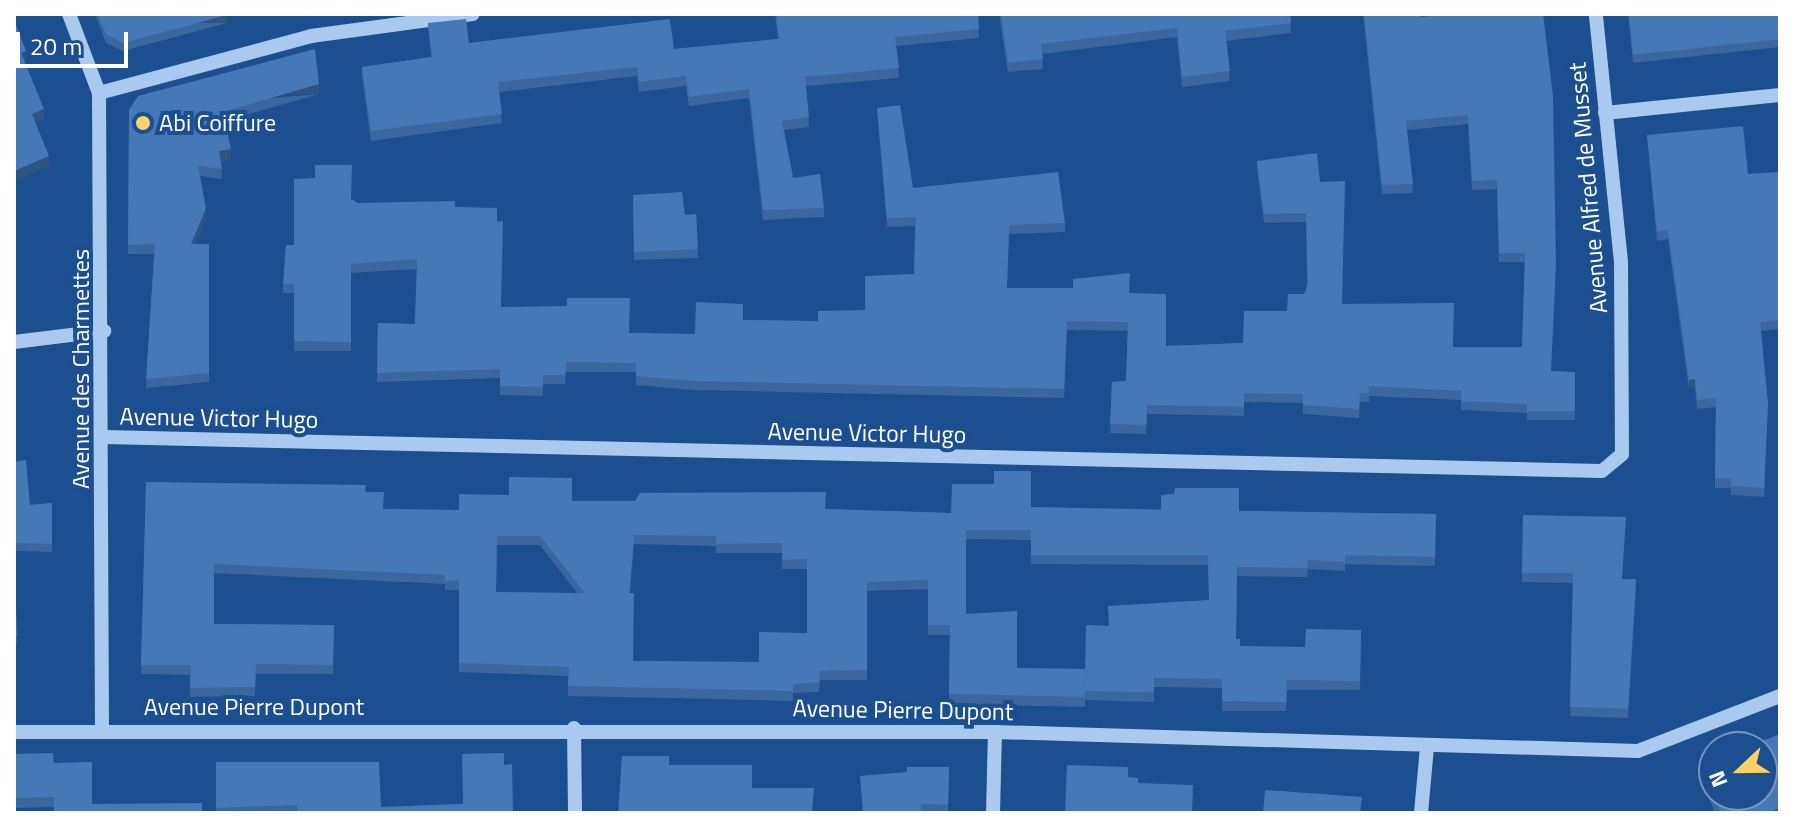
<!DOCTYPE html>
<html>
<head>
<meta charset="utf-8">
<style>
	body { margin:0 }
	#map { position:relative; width:1794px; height:827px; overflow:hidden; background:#1b4f8f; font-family:"Titillium Web",sans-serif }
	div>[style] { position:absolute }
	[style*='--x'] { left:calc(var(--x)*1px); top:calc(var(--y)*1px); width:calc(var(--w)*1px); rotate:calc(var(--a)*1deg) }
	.minor>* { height:14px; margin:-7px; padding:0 7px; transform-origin:7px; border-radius:7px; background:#a9c9ee }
	.wall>* { inset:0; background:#3a679d }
	.shaded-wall>* { inset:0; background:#305480; transform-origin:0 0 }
	.building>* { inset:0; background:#4478b7 }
	.dots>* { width:22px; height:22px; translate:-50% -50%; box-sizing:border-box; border:4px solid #1b4f8f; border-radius:50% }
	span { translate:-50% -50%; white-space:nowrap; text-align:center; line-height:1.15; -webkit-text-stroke:8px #1b4f8f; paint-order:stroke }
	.poi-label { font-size:24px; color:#fff }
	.left { translate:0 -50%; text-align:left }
	.street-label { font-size:24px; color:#fff }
	.frame { position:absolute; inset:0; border:16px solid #fff; pointer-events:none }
	.north { position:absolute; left:1698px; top:731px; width:80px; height:80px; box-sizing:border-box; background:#1b4f8f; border:2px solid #7695bc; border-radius:50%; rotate:248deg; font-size:22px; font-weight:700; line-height:32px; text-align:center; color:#fff }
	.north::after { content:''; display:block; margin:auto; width:28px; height:36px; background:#ffd166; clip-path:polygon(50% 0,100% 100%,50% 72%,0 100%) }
	.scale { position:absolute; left:16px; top:32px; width:112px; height:36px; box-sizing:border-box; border:4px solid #fff; border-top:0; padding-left:10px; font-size:24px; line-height:28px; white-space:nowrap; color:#fff; -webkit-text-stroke:6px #1b4f8f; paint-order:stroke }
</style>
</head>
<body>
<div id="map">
	<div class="minor">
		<i style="--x:69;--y:14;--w:85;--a:69.2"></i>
		<i style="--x:99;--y:93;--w:637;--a:89.73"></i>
		<i style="--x:99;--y:93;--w:220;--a:-15"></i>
		<i style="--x:311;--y:36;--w:163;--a:-7.7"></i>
		<i style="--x:1605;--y:113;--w:176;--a:-5.9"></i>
		<i style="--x:14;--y:342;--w:91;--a:-7"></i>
		<i style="--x:104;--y:437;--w:1498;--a:1.3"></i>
		<i style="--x:1602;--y:471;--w:26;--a:-40"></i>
		<i style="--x:1622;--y:454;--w:192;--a:-90.3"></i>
		<i style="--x:1621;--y:262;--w:249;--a:-95.8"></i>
		<i style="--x:574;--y:728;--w:85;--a:89.3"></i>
		<i style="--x:14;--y:732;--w:981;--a:0"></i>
		<i style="--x:995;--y:732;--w:643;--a:1.69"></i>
		<i style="--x:1638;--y:751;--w:152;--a:-21.2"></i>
		<i style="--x:993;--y:813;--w:81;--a:-88.6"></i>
		<i style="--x:1421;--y:813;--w:66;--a:-84.8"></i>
	</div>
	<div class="wall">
		<i style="clip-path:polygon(95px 14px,227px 14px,227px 23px,123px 51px,106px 43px)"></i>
		<i style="clip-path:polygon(775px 14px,978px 14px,979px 38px,896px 46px,899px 78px,806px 86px,809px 127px,784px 130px,793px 178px,824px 208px,824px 217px,763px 220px,749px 98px,689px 106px,686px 86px,639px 92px,637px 76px,499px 92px,502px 123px,371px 141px,362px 77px,362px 67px,431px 57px,428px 23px,469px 43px,674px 49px,778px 39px)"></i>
		<i style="clip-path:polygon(999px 14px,1290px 14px,1291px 33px,1226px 41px,1230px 81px,1182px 87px,1177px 37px,1042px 54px,1043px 69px,1008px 72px)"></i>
		<i style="clip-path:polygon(1363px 14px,1421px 14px,1421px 17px,1543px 14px,1551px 371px,1575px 372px,1575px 420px,1527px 420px,1527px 413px,1461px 410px,1461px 400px,1369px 396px,1369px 402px,1360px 402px,1359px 418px,1303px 414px,1303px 403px,1244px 402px,1244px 416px,1147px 414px,1146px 434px,1110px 433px,1112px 382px,1126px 381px,1128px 331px,1067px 330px,1064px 398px,694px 390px,636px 385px,636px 372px,566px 372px,565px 384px,543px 384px,543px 396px,500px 395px,500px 378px,377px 382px,378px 323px,415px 324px,417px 269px,351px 273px,351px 351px,294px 351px,294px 293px,283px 293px,283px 284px,294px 245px,358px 203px,455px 207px,501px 307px,629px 333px,695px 334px,743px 320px,818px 321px,865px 310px,914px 274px,915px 226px,887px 227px,877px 108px,913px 188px,1065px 223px,1065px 232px,1009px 234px,1007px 288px,1129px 293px,1166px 346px,1243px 343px,1287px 311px,1304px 294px,1307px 285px,1306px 222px,1264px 223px,1257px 170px,1257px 161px,1320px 182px,1342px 304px,1453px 347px,1522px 347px,1525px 262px,1499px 262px,1497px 189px,1472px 190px,1468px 124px,1407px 130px,1413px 193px,1382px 194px)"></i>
		<i style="clip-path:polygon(1628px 14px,1780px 14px,1780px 47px,1633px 63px)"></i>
		<i style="clip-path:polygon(319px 94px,225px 121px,231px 159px,221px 161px,222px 179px,200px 176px,206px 218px,195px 244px,209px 244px,209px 382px,146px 388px,154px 254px,128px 254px,129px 110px)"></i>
		<i style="clip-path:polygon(1647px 135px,1748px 174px,1780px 172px,1780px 329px,1761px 331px,1768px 404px,1764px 497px,1731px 495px,1731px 488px,1715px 488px,1716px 407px,1697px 409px,1695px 388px,1689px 389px,1668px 239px,1657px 241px)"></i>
		<i style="clip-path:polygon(633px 195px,685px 215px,696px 214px,698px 258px,634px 260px)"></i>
		<i style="clip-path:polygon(14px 462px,30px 505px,52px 503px,52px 552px,14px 551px)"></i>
		<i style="clip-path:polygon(evenodd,146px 482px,366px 492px,384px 509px,459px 510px,572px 501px,951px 513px,1031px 507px,1436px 514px,1435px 566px,1345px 564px,1345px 571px,1308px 569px,1307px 577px,1237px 576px,1236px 639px,1240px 646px,1305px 647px,1361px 630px,1360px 690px,1287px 690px,1286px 711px,1222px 711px,1222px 688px,1154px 687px,1154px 702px,1085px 700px,1086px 625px,1109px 626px,1209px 600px,1208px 565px,1031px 564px,1031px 540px,966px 539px,966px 614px,1017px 668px,1085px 669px,1085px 707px,949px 704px,950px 635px,928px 635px,928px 589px,867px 591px,867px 680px,820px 680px,819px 692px,793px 693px,793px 701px,672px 698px,568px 696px,568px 676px,459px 672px,459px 590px,445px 590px,445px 584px,214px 573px,214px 624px,334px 625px,333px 674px,256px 674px,255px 696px,190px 697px,190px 675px,141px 674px,146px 482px,634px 544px,716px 546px,716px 553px,782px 553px,782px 569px,807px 569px,807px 633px,759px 662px,633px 661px,630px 593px,634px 544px,146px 482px,497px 545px,540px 545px,577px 593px,496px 592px,497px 545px)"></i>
		<i style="clip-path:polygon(1523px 515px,1636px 588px,1628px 718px,1570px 716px,1573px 583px,1522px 582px)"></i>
		<i style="clip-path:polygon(14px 607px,16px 607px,17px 644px,14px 644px)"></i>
		<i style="clip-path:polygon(14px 754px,54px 763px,92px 804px,54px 807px,14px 808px)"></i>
		<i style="clip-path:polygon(216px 762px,381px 807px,463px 804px,504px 765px,513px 813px,216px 813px)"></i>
		<i style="clip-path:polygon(1702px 763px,1780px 813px,1715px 813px,1702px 778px)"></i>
		<i style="clip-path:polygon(949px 767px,948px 813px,921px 812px,907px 772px)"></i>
	</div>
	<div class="shaded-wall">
		<i style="left:227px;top:15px;width:8px;height:108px;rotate:90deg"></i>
		<i style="clip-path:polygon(26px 51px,26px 62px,21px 64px,21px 53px)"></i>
		<i style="left:319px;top:84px;width:10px;height:100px;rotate:90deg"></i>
		<i style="clip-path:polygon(44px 109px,44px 120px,32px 124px,32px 114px)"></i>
		<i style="clip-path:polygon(231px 149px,231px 159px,219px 161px,219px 151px)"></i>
		<i style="clip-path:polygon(49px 156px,49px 166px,14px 181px,14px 171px)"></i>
		<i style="clip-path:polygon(206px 208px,206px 218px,191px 254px,191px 244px)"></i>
		<i style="clip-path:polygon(1695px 379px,1695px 388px,1689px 389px,1689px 380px)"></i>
		<i style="clip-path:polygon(1780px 808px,1780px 813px,1767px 813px)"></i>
	</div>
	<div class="building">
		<i style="clip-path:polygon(98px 14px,227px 14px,227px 15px,123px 43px,106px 34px)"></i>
		<i style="clip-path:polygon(776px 14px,978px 14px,979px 29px,895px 37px,899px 68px,805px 77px,809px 117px,782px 121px,793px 178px,820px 174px,824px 208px,763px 210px,749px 89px,689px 97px,686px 76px,639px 82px,637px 67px,498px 82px,502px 114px,371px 131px,362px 67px,432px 57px,428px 23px,466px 19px,469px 43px,670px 19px,674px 49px,779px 39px)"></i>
		<i style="clip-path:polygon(1001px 14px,1290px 14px,1291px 23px,1225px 31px,1230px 71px,1182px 77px,1177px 28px,1041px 44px,1043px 59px,1008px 63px)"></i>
		<i style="clip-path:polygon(1364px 14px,1421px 14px,1421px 17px,1449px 14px,1543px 14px,1553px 96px,1556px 264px,1551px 371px,1575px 372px,1575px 411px,1527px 411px,1527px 404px,1461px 401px,1462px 391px,1368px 386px,1369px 393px,1360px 393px,1359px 409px,1303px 405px,1303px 394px,1244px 393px,1244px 407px,1147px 405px,1146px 425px,1110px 424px,1112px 382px,1126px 381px,1128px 322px,1067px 321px,1064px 389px,694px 381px,636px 376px,636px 363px,566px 362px,565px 375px,543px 375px,543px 387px,500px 386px,500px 369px,377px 373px,378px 323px,415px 324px,417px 259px,351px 264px,351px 342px,294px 341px,294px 284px,283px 284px,286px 245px,294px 245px,294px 179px,315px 178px,315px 165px,352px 165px,351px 199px,358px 203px,455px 201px,455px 207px,497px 208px,497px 222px,503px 221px,501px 307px,567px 306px,567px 298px,630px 298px,629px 333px,695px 334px,696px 302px,743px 304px,743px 320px,818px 321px,818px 311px,865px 310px,865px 276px,914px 274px,916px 217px,887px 218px,877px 108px,900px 105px,913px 188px,1058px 172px,1065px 223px,1009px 225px,1007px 288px,1073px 288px,1073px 279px,1130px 273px,1129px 293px,1166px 294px,1166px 346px,1243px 343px,1244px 311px,1287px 311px,1288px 294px,1304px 294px,1308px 284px,1306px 213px,1264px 214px,1257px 161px,1317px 153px,1320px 182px,1345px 181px,1342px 304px,1454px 303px,1453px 347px,1522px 347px,1525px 253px,1499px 253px,1497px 180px,1472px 181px,1468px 115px,1406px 121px,1413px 184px,1382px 185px)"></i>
		<i style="clip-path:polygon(1629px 14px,1780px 14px,1780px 39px,1633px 55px)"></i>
		<i style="clip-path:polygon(14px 19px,26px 51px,21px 53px,44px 109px,32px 114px,49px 156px,14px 171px)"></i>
		<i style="clip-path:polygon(315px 49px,319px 84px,223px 112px,231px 149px,219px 151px,222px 169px,198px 166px,206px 208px,191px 244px,209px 244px,209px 373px,146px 379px,155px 244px,128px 245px,129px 110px,138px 96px)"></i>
		<i style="clip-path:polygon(1743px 126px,1748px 174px,1780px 172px,1780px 320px,1760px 322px,1768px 404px,1764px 488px,1731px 486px,1731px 479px,1715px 478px,1716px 398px,1697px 400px,1695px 379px,1689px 380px,1668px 230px,1657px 232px,1647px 135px)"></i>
		<i style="clip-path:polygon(682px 192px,685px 215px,696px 214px,698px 249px,634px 252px,633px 195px)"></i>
		<i style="clip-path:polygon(26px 460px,30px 505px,52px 503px,52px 544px,14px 543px,14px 462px)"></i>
		<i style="clip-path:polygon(evenodd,994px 471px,1031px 471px,1031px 507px,1161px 510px,1161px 495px,1174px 494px,1175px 488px,1239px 488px,1239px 511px,1436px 514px,1435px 557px,1345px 555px,1345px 562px,1308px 560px,1307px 568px,1237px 567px,1236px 639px,1240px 639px,1240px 646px,1305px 647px,1306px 629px,1361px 630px,1360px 681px,1287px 680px,1286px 702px,1222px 701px,1222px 679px,1154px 678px,1154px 692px,1085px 691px,1086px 625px,1109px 626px,1108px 606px,1209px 600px,1208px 555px,1031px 555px,1031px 530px,966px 530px,966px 614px,1017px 611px,1017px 668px,1085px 669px,1085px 697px,949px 694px,950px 625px,928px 625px,928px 580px,867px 582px,867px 670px,820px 671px,819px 682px,793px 684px,793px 691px,568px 686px,569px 667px,459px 663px,459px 580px,445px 581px,445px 575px,214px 564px,214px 624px,334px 625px,333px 665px,256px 664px,255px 687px,190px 688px,191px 665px,141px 665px,146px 482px,366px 485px,365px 492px,384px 492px,383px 509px,459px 510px,459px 494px,509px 495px,509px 477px,572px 478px,572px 501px,635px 501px,640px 493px,826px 492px,825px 509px,951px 513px,952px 484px,994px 484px,994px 471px,634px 535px,716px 536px,716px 544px,782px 543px,782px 560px,807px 559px,807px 633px,759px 632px,759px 662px,633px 661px,634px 593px,629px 593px,634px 535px,994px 471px,497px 536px,540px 536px,585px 593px,496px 592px,497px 536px)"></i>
		<i style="clip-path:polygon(1523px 515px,1626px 517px,1622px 579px,1636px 579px,1628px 709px,1570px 707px,1573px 573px,1522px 573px)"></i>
		<i style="clip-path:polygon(14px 607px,16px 607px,17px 636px,14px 636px)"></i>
		<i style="clip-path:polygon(1780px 734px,1780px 808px,1767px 813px,1721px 813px,1714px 795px,1762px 795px,1762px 747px,1746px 747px)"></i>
		<i style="clip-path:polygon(53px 753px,54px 763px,92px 762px,92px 804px,202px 803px,202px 813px,54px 813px,54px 797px,14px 798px,14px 754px)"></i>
		<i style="clip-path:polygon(504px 753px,504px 765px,512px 764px,513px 813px,297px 813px,297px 805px,216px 808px,216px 762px,379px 762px,381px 807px,463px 804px,462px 754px)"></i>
		<i style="clip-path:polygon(622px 756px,669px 756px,669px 765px,752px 765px,752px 788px,814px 788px,812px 813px,618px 813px)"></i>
		<i style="clip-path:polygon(1714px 759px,1714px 795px,1702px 763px)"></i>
		<i style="clip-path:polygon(1067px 765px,1128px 767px,1128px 777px,1138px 778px,1138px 783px,1193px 785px,1192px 813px,1065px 813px)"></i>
		<i style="clip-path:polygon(907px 767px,949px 767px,948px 805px,921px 804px,921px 813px,863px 813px,860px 776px,907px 772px)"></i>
		<i style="clip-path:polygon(1265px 790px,1362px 797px,1360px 813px,1263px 813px)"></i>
		<i style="clip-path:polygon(1487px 811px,1519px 813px,1487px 813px)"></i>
	</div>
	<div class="dots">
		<i style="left:143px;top:123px;background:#ffd166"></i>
	</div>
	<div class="poi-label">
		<span class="left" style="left:159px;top:123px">Abi Coiffure</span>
	</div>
	<div class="street-label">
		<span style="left:1588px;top:188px;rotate:-95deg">Avenue Alfred de Musset</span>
		<span style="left:81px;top:369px;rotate:-90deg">Avenue des Charmettes</span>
		<span style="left:219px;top:418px;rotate:1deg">Avenue Victor Hugo</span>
		<span style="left:867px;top:433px;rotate:1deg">Avenue Victor Hugo</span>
		<span style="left:254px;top:707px">Avenue Pierre Dupont</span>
		<span style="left:903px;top:710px;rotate:1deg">Avenue Pierre Dupont</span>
	</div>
	<div class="frame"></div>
	<div class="north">N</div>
	<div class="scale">20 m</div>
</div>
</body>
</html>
